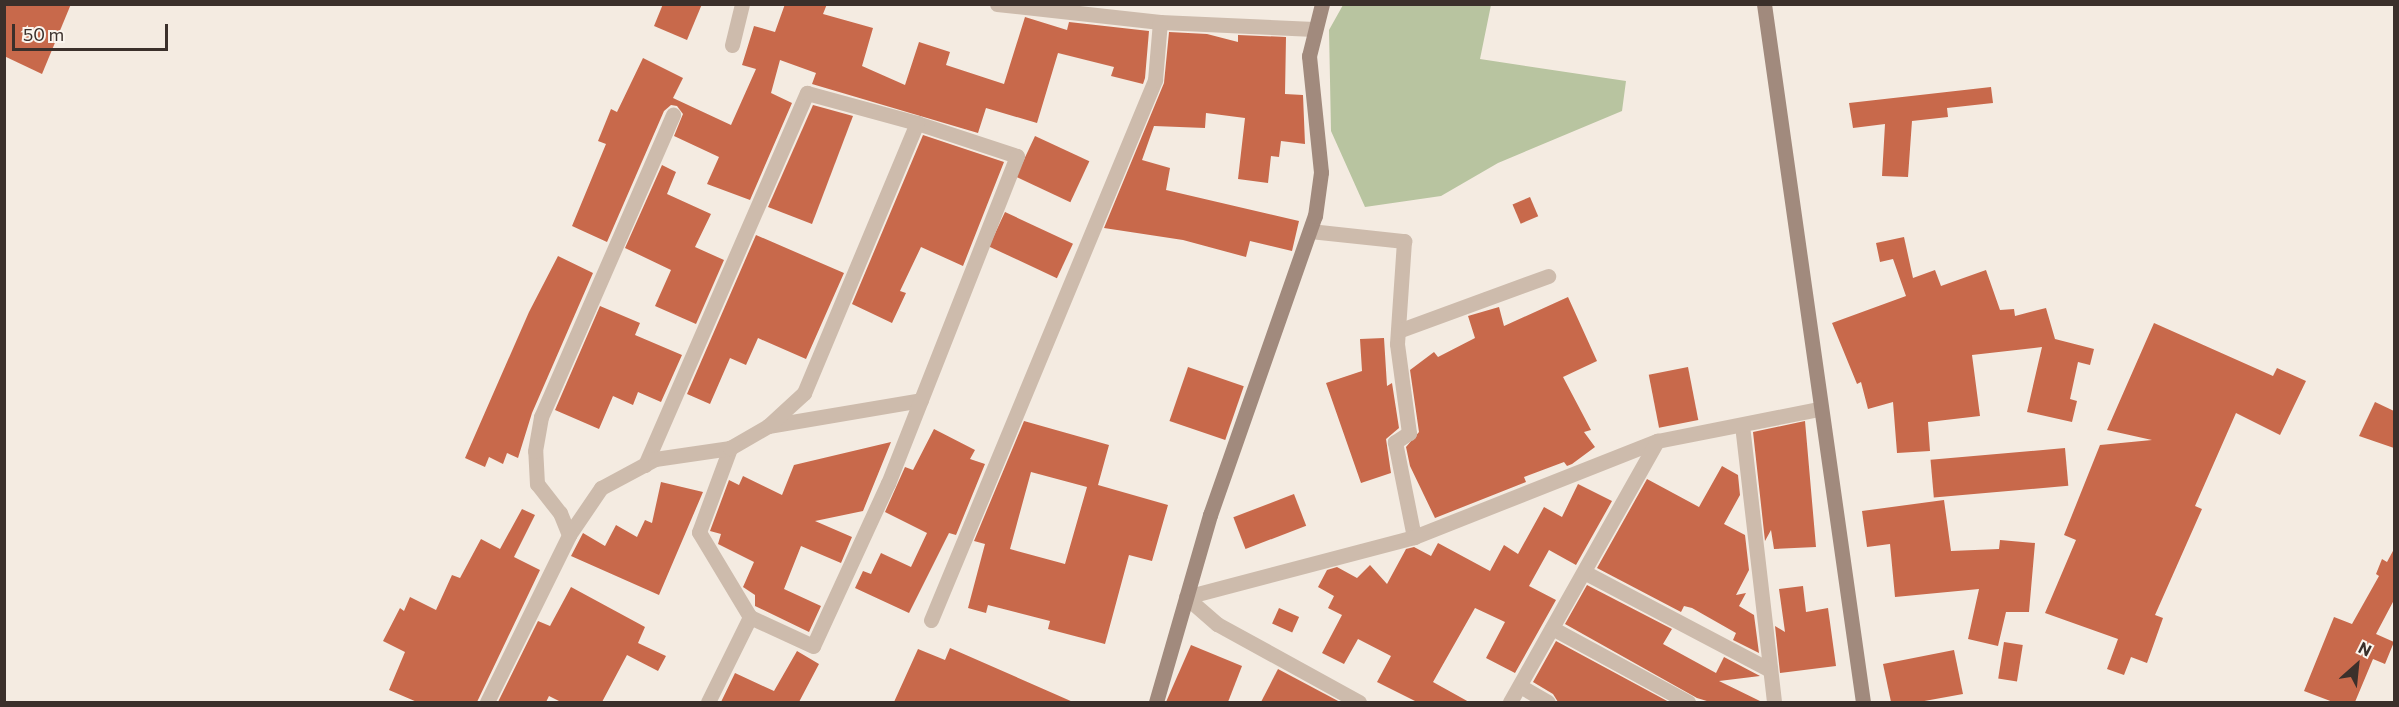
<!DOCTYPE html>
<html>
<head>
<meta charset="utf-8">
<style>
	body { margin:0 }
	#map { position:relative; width:2399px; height:707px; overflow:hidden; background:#f4ebe1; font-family:Commissioner,sans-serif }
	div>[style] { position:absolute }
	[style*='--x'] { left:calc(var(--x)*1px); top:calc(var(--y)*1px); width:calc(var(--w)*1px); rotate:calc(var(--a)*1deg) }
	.green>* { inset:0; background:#b8c4a0 }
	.building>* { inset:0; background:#c8694b; transform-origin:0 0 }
	.street>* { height:15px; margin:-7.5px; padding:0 7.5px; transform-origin:7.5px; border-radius:7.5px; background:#cdbbac }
	.secondary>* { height:15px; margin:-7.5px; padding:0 7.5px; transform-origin:7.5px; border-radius:7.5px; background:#a18a7d }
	span { translate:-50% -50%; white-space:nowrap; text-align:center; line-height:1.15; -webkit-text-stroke:4.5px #fbf5ee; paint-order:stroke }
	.frame { position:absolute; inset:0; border:6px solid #3b302b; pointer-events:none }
	.north { position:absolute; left:2327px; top:635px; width:60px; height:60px; -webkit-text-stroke:4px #fbf5ee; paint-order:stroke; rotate:27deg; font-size:16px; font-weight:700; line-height:24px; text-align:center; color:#3b302b }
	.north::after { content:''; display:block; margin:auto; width:21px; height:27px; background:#3b302b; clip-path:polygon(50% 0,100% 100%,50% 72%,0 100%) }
	.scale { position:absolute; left:12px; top:24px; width:156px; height:27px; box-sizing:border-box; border:3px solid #3b302b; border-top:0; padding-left:8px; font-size:18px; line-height:21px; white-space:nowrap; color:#3b302b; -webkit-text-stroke:4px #fbf5ee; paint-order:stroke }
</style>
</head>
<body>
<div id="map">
	<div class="green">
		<i style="clip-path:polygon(1343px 5px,1491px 5px,1480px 59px,1626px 81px,1622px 111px,1498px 163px,1441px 196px,1365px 207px,1331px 131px,1329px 30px)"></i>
	</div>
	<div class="building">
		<i style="clip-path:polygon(4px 4px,71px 4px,42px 74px,4px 56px)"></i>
		<i style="clip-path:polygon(663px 4px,702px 4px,687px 40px,654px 26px)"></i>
		<i style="clip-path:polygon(785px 4px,827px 4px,823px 14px,873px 28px,862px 66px,905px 85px,919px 42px,950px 52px,946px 65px,1004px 84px,1025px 17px,1067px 30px,1069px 22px,1149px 31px,1145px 78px,1143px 84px,1111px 76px,1114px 67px,1058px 53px,1037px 123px,986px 108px,978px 133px,812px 84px,816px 73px,780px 60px,771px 93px,792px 103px,750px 200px,707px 184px,719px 157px,674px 136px,683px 114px,677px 106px,671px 105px,664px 111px,607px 242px,572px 226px,606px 144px,598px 141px,611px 109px,617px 112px,643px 58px,683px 78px,673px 98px,731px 125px,756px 69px,742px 65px,754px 26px,775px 32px)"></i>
		<i style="clip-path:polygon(1169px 32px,1207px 34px,1238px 42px,1238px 35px,1286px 37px,1285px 94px,1303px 95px,1305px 144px,1281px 141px,1279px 157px,1271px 156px,1268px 183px,1238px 179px,1245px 118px,1206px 113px,1205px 128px,1154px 126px,1142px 160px,1170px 168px,1166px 190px,1299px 221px,1292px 251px,1250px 241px,1246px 257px,1183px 240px,1104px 228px,1164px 83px)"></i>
		<i style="clip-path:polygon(1991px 87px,1993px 103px,1947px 108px,1948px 117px,1912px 121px,1908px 177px,1882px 176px,1885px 124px,1853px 128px,1849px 103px)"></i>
		<i style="clip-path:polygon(813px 105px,853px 116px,812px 224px,768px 207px)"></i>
		<i style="clip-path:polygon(923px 135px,1004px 162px,963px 266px,921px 247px,900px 291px,906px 293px,892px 323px,852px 304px)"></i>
		<i style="left:1035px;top:136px;width:60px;height:45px;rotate:25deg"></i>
		<i style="clip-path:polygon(662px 165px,676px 172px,667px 194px,711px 214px,695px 247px,724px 260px,696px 324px,655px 306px,671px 270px,625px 248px)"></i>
		<i style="left:1530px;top:197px;width:21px;height:19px;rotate:67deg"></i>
		<i style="left:1005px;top:212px;width:75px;height:38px;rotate:25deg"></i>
		<i style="clip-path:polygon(756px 235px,844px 273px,806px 359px,758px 338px,746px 365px,730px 358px,710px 404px,687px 394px)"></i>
		<i style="clip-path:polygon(1904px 237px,1913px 278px,1935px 270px,1941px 286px,1986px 270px,2000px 310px,2014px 309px,2015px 316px,2046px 308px,2055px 339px,2094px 349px,2090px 365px,2078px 362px,2070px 399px,2077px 401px,2072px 422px,2027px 412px,2042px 347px,1972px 355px,1980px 416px,1928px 422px,1930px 451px,1897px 453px,1893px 402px,1868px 409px,1861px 382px,1857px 384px,1832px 323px,1906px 296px,1893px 259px,1880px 262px,1876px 243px)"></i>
		<i style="clip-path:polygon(558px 256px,593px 273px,532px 413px,518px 458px,507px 453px,503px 464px,489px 457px,485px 467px,465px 458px,529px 312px)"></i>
		<i style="clip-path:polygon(1568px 297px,1597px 361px,1563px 377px,1591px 430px,1584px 432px,1595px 447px,1572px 464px,1567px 466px,1564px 462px,1524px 477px,1526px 482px,1435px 518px,1410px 466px,1406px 447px,1419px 432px,1410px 370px,1434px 352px,1438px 357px,1475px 338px,1468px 316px,1499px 307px,1504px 326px)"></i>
		<i style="clip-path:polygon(600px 306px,640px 323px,635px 335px,682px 355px,661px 402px,638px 392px,633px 405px,613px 396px,599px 429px,555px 410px)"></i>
		<i style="clip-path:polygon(2154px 323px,2273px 376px,2277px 368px,2306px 381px,2280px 435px,2236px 413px,2195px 506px,2202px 509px,2155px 615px,2163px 618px,2147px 663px,2131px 657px,2124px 675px,2107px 669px,2118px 639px,2045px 613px,2076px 540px,2064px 535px,2100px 445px,2152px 440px,2107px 430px)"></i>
		<i style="clip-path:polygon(1384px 338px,1387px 386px,1392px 383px,1399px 428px,1386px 439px,1391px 473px,1361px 483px,1326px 383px,1362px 371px,1360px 339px)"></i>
		<i style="left:1188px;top:367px;width:59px;height:57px;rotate:19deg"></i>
		<i style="left:1688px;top:367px;width:54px;height:40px;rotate:79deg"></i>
		<i style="clip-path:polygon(2375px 402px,2394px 411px,2394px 448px,2359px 436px)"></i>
		<i style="clip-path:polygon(evenodd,1024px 421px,1109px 445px,1098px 485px,1168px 505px,1152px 561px,1129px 555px,1105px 644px,1048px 629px,1050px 621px,988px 605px,986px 613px,968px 608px,985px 544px,974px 541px,1024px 421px,1031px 472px,1087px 487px,1065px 564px,1010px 549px,1031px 472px)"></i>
		<i style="clip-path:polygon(1805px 421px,1816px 547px,1774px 549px,1771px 530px,1765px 541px,1753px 432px)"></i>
		<i style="clip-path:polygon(934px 429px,975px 450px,970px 459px,985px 464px,956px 535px,949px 533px,909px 613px,855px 588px,863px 571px,871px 574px,881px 553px,911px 567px,927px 533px,885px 512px,905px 467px,913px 470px)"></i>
		<i style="clip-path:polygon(891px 442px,863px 511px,815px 521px,852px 537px,841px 563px,801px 546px,784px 589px,821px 606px,809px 632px,755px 606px,755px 595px,743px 587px,754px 562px,718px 544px,721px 534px,710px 531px,729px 480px,739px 485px,743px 476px,782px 495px,794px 465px)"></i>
		<i style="left:2065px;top:448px;width:38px;height:135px;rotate:85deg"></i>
		<i style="clip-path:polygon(1722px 466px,1738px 475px,1740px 495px,1724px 524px,1745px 535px,1749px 570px,1736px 595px,1746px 593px,1739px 606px,1754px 615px,1759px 653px,1733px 640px,1736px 633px,1692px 608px,1684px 606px,1681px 612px,1597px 568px,1647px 479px,1699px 507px)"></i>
		<i style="clip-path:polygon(661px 482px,703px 492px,659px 595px,571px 556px,583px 533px,605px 546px,616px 525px,637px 537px,645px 520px,652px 523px)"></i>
		<i style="clip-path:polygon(1578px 484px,1612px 501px,1576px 565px,1549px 550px,1529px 586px,1556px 600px,1515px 673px,1486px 658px,1505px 622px,1475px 608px,1433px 682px,1469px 702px,1417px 702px,1377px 682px,1391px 656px,1358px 639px,1344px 664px,1322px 653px,1342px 615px,1328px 608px,1334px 596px,1318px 587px,1327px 570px,1337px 567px,1357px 578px,1370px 565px,1387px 584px,1406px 549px,1414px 547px,1431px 556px,1438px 543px,1490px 571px,1504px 545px,1518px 554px,1544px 507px,1562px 517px)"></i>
		<i style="left:1294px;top:494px;width:34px;height:65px;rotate:69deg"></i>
		<i style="clip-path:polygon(1944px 500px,1951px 551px,1999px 549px,2000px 540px,2035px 543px,2029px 612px,2006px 612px,1998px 646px,1968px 639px,1979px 589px,1895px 597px,1890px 544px,1867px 547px,1862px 511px)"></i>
		<i style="clip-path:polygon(522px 509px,535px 515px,514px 557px,540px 570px,477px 702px,417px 702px,389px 690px,405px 652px,383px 641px,400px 608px,404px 611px,410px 597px,436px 610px,452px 575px,460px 578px,481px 539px,500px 549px)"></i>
		<i style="clip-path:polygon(2394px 549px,2394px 600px,2376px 634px,2394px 642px,2385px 664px,2373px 659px,2355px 702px,2333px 702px,2304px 691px,2334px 617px,2352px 624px,2379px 576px,2376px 574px,2382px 559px,2387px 562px)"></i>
		<i style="clip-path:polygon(1587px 585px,1672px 629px,1663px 644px,1716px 673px,1724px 657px,1760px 676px,1719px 681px,1762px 702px,1710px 702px,1697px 698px,1565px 624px)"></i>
		<i style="clip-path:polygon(1803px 586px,1806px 612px,1828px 608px,1836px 666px,1780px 673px,1775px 626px,1785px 632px,1779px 589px)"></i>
		<i style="clip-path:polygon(571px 587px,645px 627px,638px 643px,666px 656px,658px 671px,627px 655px,602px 702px,561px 702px,549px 696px,546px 702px,498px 702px,538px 621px,550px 626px)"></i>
		<i style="left:1279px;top:608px;width:22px;height:17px;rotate:24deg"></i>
		<i style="clip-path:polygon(1556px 641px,1669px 702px,1558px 702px,1553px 694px,1533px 682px)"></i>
		<i style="left:2004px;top:642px;width:19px;height:37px;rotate:9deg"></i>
		<i style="clip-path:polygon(1191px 645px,1242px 666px,1228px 702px,1166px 702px)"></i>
		<i style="clip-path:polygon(950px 648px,1073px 702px,894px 702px,918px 649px,945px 660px)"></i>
		<i style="clip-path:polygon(1954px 650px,1963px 694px,1919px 702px,1891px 702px,1883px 664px)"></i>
		<i style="clip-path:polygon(797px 651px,819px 664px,799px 702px,721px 702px,735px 673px,774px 691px)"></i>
		<i style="clip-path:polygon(1278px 669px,1340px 702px,1261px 702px)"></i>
	</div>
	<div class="street">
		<i style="--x:997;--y:4;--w:164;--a:6.3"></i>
		<i style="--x:1160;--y:22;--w:154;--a:2.6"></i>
		<i style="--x:732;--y:45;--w:42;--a:-76.3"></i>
		<i style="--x:1310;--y:231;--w:95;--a:6.1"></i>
		<i style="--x:1404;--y:241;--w:103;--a:93.9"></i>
		<i style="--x:1397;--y:344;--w:90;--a:82.3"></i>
		<i style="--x:1409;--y:433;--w:17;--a:147"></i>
		<i style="--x:1395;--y:442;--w:97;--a:78.7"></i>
		<i style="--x:1398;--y:331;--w:160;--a:-20.1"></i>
		<i style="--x:1742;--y:425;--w:279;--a:83.4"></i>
		<i style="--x:768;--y:426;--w:155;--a:-9.6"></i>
		<i style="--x:645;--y:465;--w:406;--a:-66.5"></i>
		<i style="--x:807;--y:93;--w:114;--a:15.3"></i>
		<i style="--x:917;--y:123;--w:105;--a:18.3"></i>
		<i style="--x:1017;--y:156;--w:352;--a:111.5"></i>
		<i style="--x:888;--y:483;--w:179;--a:114.7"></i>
		<i style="--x:813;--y:646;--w:69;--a:-155.3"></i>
		<i style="--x:750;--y:617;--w:99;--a:-121"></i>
		<i style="--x:699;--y:532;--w:90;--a:-69.7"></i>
		<i style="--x:569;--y:535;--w:57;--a:-55.8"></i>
		<i style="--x:601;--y:488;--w:61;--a:-28.2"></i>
		<i style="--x:655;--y:459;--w:76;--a:-8.3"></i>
		<i style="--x:730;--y:448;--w:44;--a:-30.1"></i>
		<i style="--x:768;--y:426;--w:49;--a:-42.5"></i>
		<i style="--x:804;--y:393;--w:293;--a:-67.3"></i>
		<i style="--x:1584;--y:572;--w:210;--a:27.8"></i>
		<i style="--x:931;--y:620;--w:585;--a:-67.47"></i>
		<i style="--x:1155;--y:80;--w:58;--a:-85.1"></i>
		<i style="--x:1552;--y:628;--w:155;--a:28.6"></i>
		<i style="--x:1520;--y:686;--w:32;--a:30"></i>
		<i style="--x:487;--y:702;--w:186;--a:-63.8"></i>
		<i style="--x:569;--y:535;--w:24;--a:-112"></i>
		<i style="--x:560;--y:513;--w:37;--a:-128"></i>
		<i style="--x:537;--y:484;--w:33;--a:-93"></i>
		<i style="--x:535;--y:451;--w:35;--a:-80"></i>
		<i style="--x:541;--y:417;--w:330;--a:-66.4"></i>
		<i style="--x:708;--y:702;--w:95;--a:-63.7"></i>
		<i style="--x:1359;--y:702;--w:162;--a:-151.2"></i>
		<i style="--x:1217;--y:624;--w:41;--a:-138.9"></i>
		<i style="--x:1186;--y:597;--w:236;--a:-14.7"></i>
		<i style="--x:1414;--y:537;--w:261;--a:-21.6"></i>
		<i style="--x:1657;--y:441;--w:164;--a:-11.2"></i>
		<i style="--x:1510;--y:702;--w:300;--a:-60.6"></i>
	</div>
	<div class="secondary">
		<i style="--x:1764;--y:4;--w:705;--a:81.93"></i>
		<i style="--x:1156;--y:702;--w:195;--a:-73.9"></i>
		<i style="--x:1210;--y:515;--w:317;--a:-70.7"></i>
		<i style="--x:1315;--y:216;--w:44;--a:-82.2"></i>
		<i style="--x:1321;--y:172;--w:117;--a:-95.9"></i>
		<i style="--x:1309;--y:56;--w:54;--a:-76"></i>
	</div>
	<div class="frame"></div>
	<div class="north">N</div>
	<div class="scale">50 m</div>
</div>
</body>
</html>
